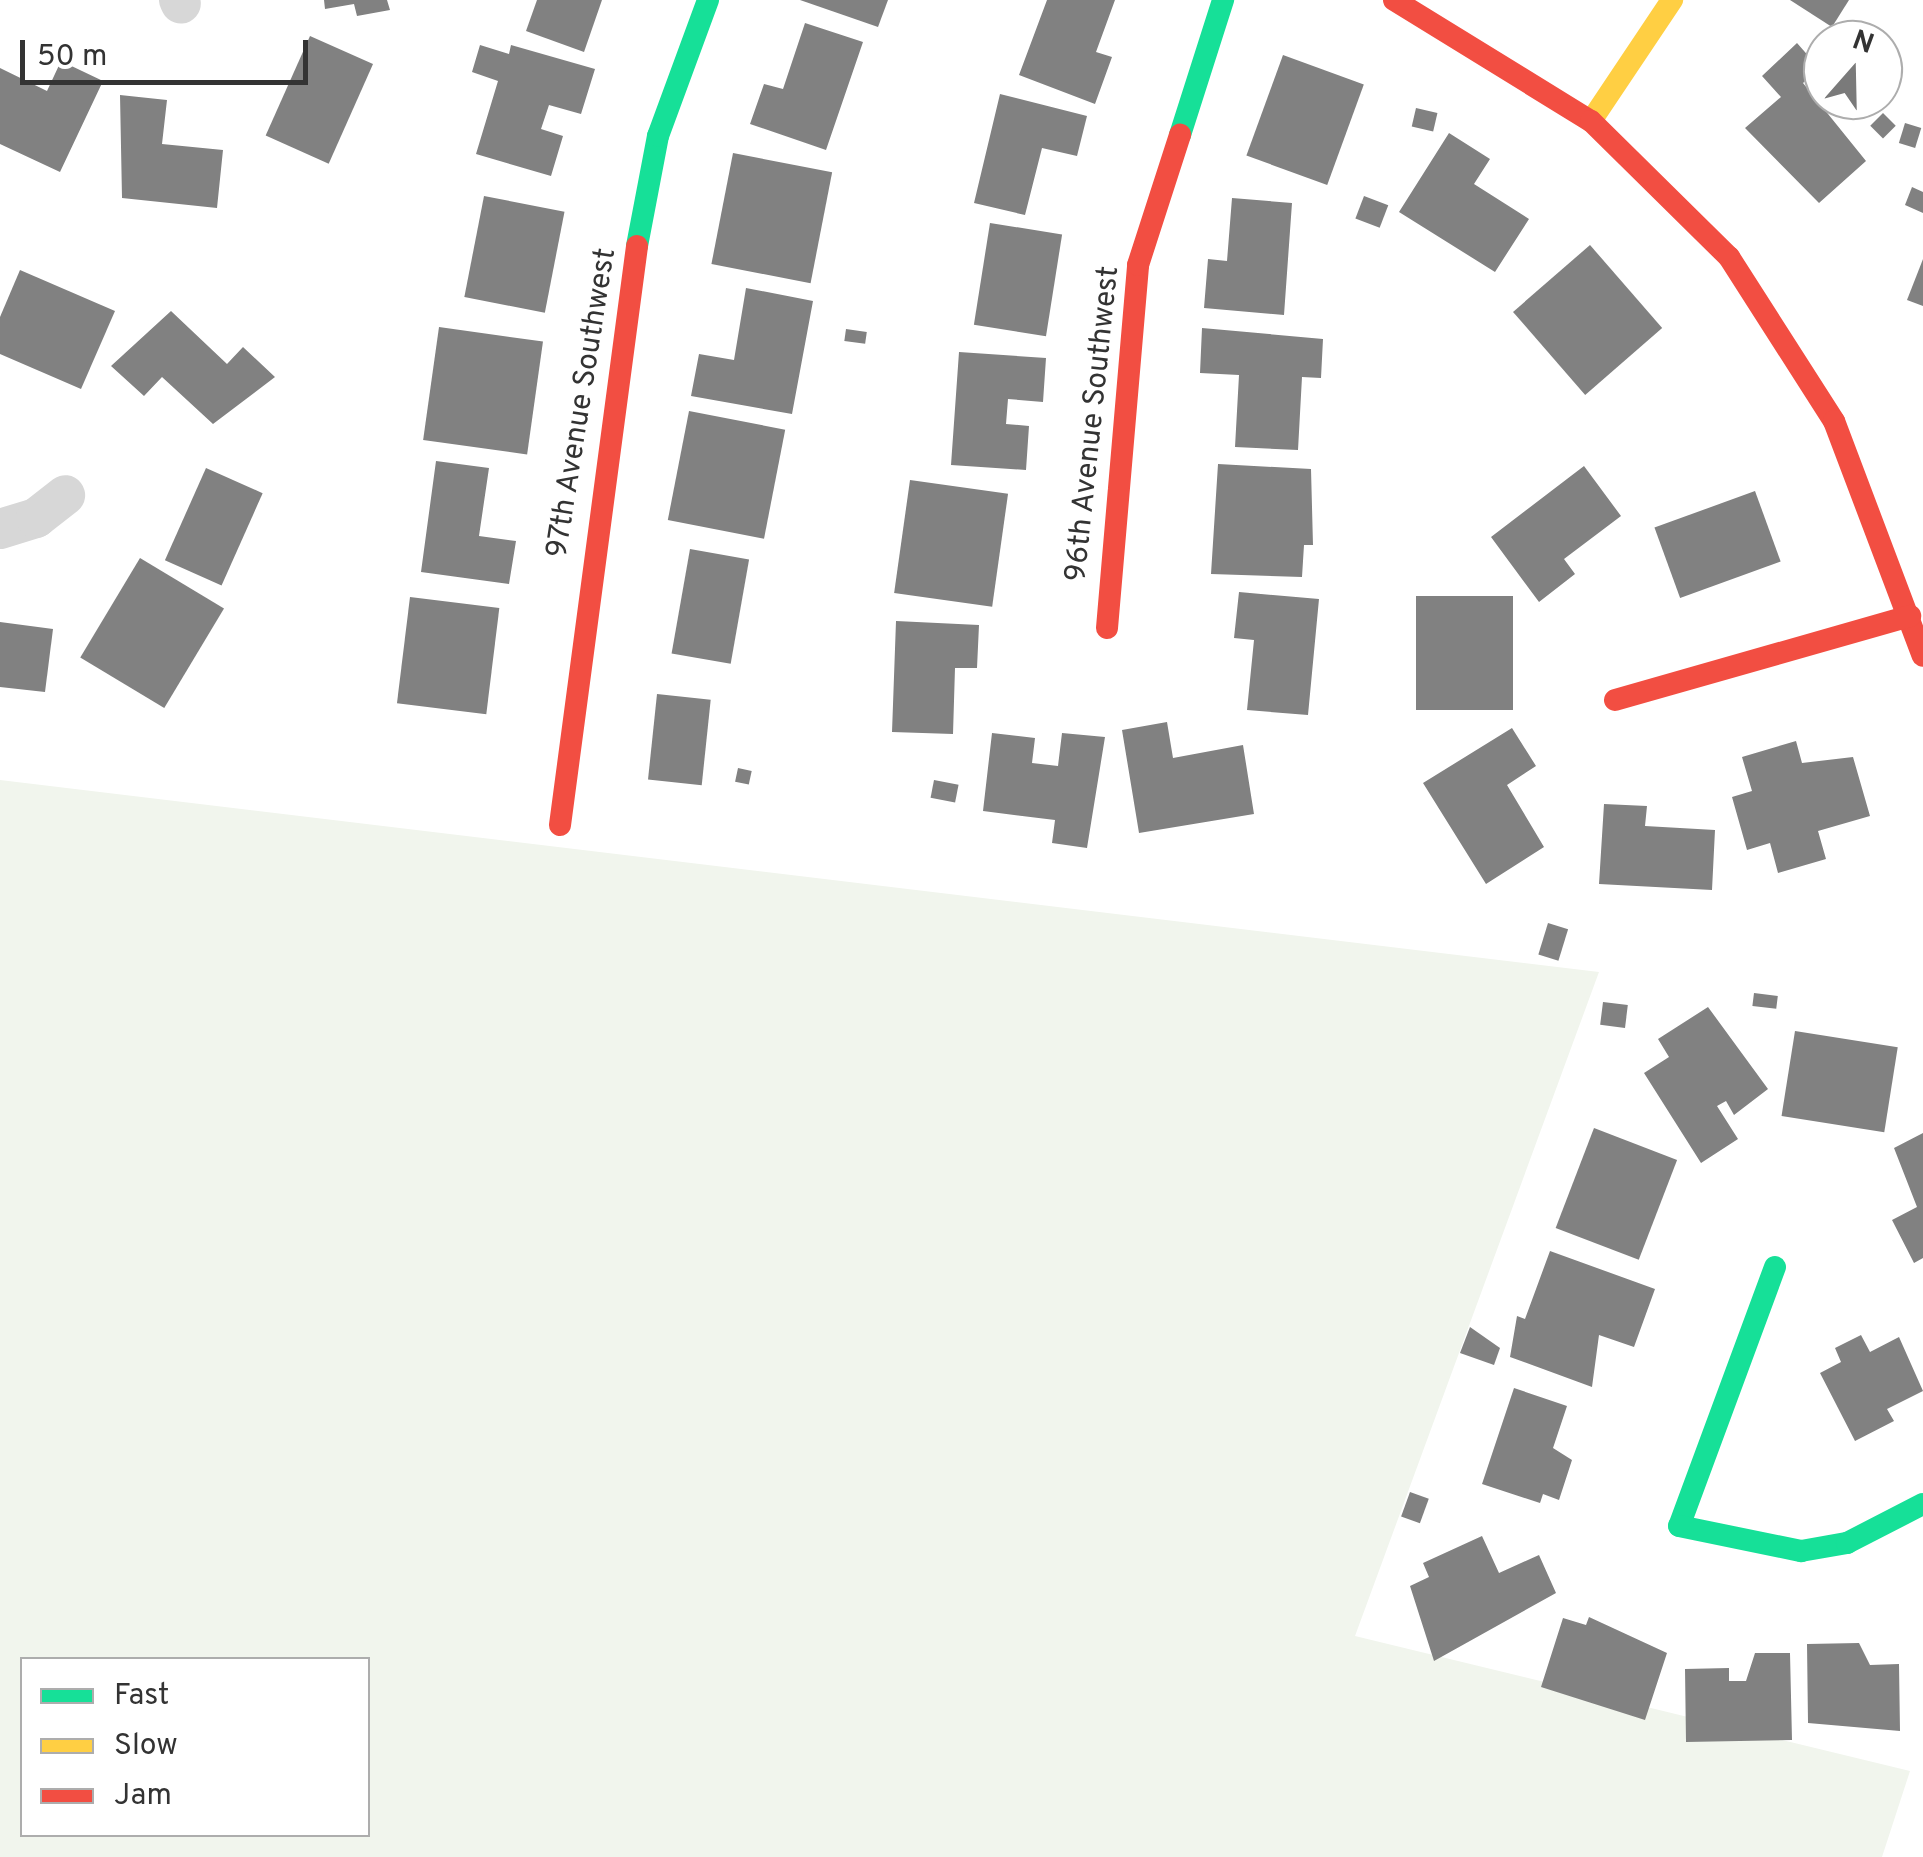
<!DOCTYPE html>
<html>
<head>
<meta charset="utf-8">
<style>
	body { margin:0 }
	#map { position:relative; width:1923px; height:1857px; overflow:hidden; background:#fff; font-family:Overpass,sans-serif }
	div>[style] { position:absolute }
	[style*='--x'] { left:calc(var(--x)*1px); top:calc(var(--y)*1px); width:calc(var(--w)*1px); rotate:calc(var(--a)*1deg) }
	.green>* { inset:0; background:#f1f5ed }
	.building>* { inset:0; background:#818181; transform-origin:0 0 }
	.street>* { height:40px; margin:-20px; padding:0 20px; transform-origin:20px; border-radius:20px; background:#d7d7d7 }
	.fast>* { height:22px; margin:-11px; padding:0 11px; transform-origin:11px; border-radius:11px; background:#16e098 }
	.slow>* { height:22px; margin:-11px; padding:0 11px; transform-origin:11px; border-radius:11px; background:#ffcf43 }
	.jam>* { height:22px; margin:-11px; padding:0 11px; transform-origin:11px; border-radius:11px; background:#f24e42 }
	span { translate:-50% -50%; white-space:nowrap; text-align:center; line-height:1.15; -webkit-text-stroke:10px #fff; paint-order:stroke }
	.street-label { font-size:30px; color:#333 }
	.legend { position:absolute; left:20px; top:1657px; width:350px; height:180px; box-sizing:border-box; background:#fff; border:2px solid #adadad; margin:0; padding:12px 18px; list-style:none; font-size:30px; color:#333 }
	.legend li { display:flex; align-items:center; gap:20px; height:50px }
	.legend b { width:50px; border:2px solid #adadad }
	.north { position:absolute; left:1803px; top:20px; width:100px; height:100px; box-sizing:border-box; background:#fff; border:2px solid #adadad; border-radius:50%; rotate:20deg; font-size:28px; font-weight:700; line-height:40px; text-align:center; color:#333 }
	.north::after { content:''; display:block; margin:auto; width:35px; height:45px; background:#7a7a7a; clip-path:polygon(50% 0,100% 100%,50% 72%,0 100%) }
	.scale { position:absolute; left:20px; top:40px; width:288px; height:45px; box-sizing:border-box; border:5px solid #333; border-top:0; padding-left:12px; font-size:30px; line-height:35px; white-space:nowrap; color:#333; -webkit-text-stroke:8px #fff; paint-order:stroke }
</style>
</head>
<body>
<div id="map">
	<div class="green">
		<i style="clip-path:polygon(evenodd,0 780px,1599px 972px,1355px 1636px,1910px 1771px,1882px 1857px,0 1857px,0 780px,22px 1660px,368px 1660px,368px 1834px,22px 1834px,22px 1660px)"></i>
	</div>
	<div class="building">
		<i style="clip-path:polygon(324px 0,387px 0,390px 10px,357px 16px,354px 4px,325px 9px)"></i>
		<i style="clip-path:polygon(537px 0,602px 0,584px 52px,526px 31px)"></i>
		<i style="clip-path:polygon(800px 0,888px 0,878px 27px)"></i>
		<i style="clip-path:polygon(1047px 0,1115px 0,1096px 52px,1112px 57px,1095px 104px,1019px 75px)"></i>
		<i style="clip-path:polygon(1790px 0,1849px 0,1832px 27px)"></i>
		<i style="clip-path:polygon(805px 23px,863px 42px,826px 150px,750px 124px,764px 84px,783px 89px)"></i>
		<i style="left:310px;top:36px;width:69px;height:109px;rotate:24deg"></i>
		<i style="clip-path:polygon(1797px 43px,1819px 68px,1803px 83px,1866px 161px,1819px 203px,1745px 128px,1781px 97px,1762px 76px)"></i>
		<i style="clip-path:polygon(480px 45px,509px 54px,511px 45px,595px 69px,581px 114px,549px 105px,541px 129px,563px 136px,551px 176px,476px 154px,498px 81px,472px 72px)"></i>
		<i style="left:1283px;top:55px;width:86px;height:107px;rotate:20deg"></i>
		<i style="clip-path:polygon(61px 61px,103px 81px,60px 172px,0 144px,0 68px,47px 91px)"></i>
		<i style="clip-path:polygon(1000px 94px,1087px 116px,1077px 156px,1042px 148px,1025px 215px,974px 203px)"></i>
		<i style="clip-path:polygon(120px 95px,167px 100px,162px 144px,223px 150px,217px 208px,122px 198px)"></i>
		<i style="left:1416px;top:108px;width:22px;height:19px;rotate:13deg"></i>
		<i style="left:1883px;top:113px;width:18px;height:18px;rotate:45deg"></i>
		<i style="left:1905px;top:123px;width:17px;height:21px;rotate:17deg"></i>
		<i style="clip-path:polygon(1449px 133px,1490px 159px,1474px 184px,1529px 219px,1495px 272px,1399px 212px)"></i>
		<i style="left:733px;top:153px;width:101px;height:113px;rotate:11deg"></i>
		<i style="clip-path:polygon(1912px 187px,1923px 192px,1923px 213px,1905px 205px)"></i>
		<i style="left:484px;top:196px;width:82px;height:103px;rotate:11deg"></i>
		<i style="left:1364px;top:196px;width:26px;height:24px;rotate:21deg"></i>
		<i style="clip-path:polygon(1232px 198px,1292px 203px,1284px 315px,1204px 308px,1208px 259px,1227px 261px)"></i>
		<i style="left:990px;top:223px;width:73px;height:103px;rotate:9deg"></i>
		<i style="left:1590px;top:245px;width:110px;height:102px;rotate:49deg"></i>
		<i style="clip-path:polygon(1923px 259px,1923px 306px,1907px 300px)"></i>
		<i style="clip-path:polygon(20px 270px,115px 311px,81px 389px,0 354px,0 317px)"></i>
		<i style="clip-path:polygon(746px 288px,813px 301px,792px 414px,691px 396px,699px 354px,734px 360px)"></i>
		<i style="clip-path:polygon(171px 311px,227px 364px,243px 347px,275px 377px,213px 424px,162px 377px,144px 396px,111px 366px)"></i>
		<i style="left:439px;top:327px;width:105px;height:114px;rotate:8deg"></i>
		<i style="clip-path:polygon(1202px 328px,1323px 339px,1321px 378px,1302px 377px,1298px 450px,1235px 447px,1239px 375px,1200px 373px)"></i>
		<i style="left:846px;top:329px;width:21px;height:12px;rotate:8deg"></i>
		<i style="clip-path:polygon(959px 352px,1046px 358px,1043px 402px,1008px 399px,1006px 424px,1029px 426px,1026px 470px,951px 465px)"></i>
		<i style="left:689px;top:411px;width:98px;height:111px;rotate:11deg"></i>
		<i style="clip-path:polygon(436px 461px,489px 468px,479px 536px,516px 541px,509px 584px,421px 572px)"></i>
		<i style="clip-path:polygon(1218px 464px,1311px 469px,1313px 545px,1304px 545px,1302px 577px,1211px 574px)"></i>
		<i style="clip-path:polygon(1584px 466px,1621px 516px,1564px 559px,1575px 574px,1539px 602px,1491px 537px)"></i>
		<i style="left:206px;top:468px;width:62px;height:101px;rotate:24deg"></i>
		<i style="left:910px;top:480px;width:99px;height:114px;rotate:8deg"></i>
		<i style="left:1755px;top:491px;width:75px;height:107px;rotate:70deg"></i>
		<i style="left:690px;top:549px;width:60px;height:106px;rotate:10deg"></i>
		<i style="left:140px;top:558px;width:98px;height:116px;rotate:31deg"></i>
		<i style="clip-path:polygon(1239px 592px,1319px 599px,1308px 715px,1247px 710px,1254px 640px,1234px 638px)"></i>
		<i style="left:1416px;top:596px;width:97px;height:114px"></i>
		<i style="left:410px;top:597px;width:90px;height:107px;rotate:7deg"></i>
		<i style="clip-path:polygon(896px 621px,979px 625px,977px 668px,955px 668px,953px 734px,892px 732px)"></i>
		<i style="clip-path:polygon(0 622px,53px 629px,45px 692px,0 687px)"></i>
		<i style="left:657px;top:694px;width:54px;height:86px;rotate:6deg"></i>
		<i style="clip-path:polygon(1167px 722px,1173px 758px,1243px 745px,1254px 814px,1139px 833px,1122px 730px)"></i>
		<i style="clip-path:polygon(1512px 728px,1536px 766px,1507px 785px,1544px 847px,1486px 884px,1423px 783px)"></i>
		<i style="clip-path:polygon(992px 733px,1035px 738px,1032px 763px,1058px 766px,1062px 733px,1105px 737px,1087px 848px,1052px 843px,1055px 820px,983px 811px)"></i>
		<i style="clip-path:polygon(1796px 741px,1802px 763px,1853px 757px,1870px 816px,1818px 831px,1826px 859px,1778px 873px,1770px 843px,1747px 850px,1732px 797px,1752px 791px,1742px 757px)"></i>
		<i style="left:738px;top:768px;width:14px;height:14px;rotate:12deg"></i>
		<i style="left:934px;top:780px;width:25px;height:18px;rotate:11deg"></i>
		<i style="clip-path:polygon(1604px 804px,1647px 806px,1645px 826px,1715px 830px,1712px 890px,1599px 884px)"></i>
		<i style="left:1548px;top:923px;width:21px;height:33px;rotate:17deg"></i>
		<i style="left:1754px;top:993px;width:24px;height:13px;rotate:7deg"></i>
		<i style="left:1603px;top:1002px;width:25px;height:23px;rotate:7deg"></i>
		<i style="clip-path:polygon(1708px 1007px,1768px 1089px,1734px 1115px,1726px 1101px,1717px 1106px,1738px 1139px,1701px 1163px,1644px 1073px,1669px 1057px,1658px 1039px)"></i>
		<i style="left:1795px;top:1031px;width:104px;height:86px;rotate:9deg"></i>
		<i style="left:1594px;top:1128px;width:89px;height:107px;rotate:21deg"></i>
		<i style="clip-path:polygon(1923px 1133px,1923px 1258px,1914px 1263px,1892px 1220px,1917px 1207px,1894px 1148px)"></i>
		<i style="clip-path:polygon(1550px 1251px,1655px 1289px,1634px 1347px,1599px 1335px,1592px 1387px,1510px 1357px,1517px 1316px,1525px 1319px)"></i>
		<i style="clip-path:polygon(1470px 1327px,1500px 1348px,1494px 1365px,1460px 1353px)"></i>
		<i style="clip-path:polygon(1861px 1335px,1870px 1352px,1899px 1337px,1923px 1391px,1887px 1409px,1894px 1421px,1855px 1441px,1820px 1373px,1841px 1362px,1835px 1348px)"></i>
		<i style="clip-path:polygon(1514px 1388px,1567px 1406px,1553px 1448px,1572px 1460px,1559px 1500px,1543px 1494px,1540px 1503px,1482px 1484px)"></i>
		<i style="left:1410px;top:1492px;width:20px;height:26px;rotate:20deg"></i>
		<i style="clip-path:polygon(1482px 1536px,1499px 1573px,1539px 1555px,1556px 1593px,1434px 1661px,1410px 1586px,1429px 1577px,1423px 1563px)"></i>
		<i style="clip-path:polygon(1589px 1617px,1667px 1653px,1645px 1720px,1541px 1687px,1563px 1618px,1586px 1625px)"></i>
		<i style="clip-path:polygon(1859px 1643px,1870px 1665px,1899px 1664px,1900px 1731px,1808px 1723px,1807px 1644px)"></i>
		<i style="clip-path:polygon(1755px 1653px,1790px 1653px,1792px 1740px,1686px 1742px,1685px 1669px,1729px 1668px,1729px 1681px,1746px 1681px)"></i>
	</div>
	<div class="street">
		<i style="--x:179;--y:0;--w:4;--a:63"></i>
		<i style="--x:0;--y:529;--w:38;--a:-17"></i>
		<i style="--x:36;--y:518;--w:37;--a:-38"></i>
	</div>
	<div class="fast">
		<i style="--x:1180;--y:135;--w:142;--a:-72.3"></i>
		<i style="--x:637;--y:246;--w:112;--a:-79.2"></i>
		<i style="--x:658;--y:136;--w:145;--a:-69.8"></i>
		<i style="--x:1775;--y:1267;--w:276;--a:110.3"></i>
		<i style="--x:1679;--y:1526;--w:125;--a:11.6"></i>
		<i style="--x:1801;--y:1551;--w:47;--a:-9.9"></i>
		<i style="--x:1847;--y:1543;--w:85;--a:-27.2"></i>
	</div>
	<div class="slow">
		<i style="--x:1591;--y:121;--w:146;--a:-56.2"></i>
	</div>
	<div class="jam">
		<i style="--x:1394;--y:0;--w:231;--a:31.6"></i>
		<i style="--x:1591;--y:121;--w:194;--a:44.6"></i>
		<i style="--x:1729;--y:257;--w:195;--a:57.4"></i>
		<i style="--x:1834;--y:421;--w:251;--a:69.3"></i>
		<i style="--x:1107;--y:628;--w:364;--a:-85.1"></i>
		<i style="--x:1138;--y:265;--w:137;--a:-72.1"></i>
		<i style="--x:1615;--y:700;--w:307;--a:-15.9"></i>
		<i style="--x:560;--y:825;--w:584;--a:-82.42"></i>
	</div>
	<div class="street-label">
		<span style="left:583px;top:403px;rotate:-81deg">97th Avenue Southwest</span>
		<span style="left:1094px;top:424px;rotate:-84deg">96th Avenue Southwest</span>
	</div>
	<ul class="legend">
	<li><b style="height:12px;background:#16e098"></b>Fast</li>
	<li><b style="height:12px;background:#ffcf43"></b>Slow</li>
	<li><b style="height:12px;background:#f24e42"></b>Jam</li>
	</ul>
	<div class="north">N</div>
	<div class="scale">50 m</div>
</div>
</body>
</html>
